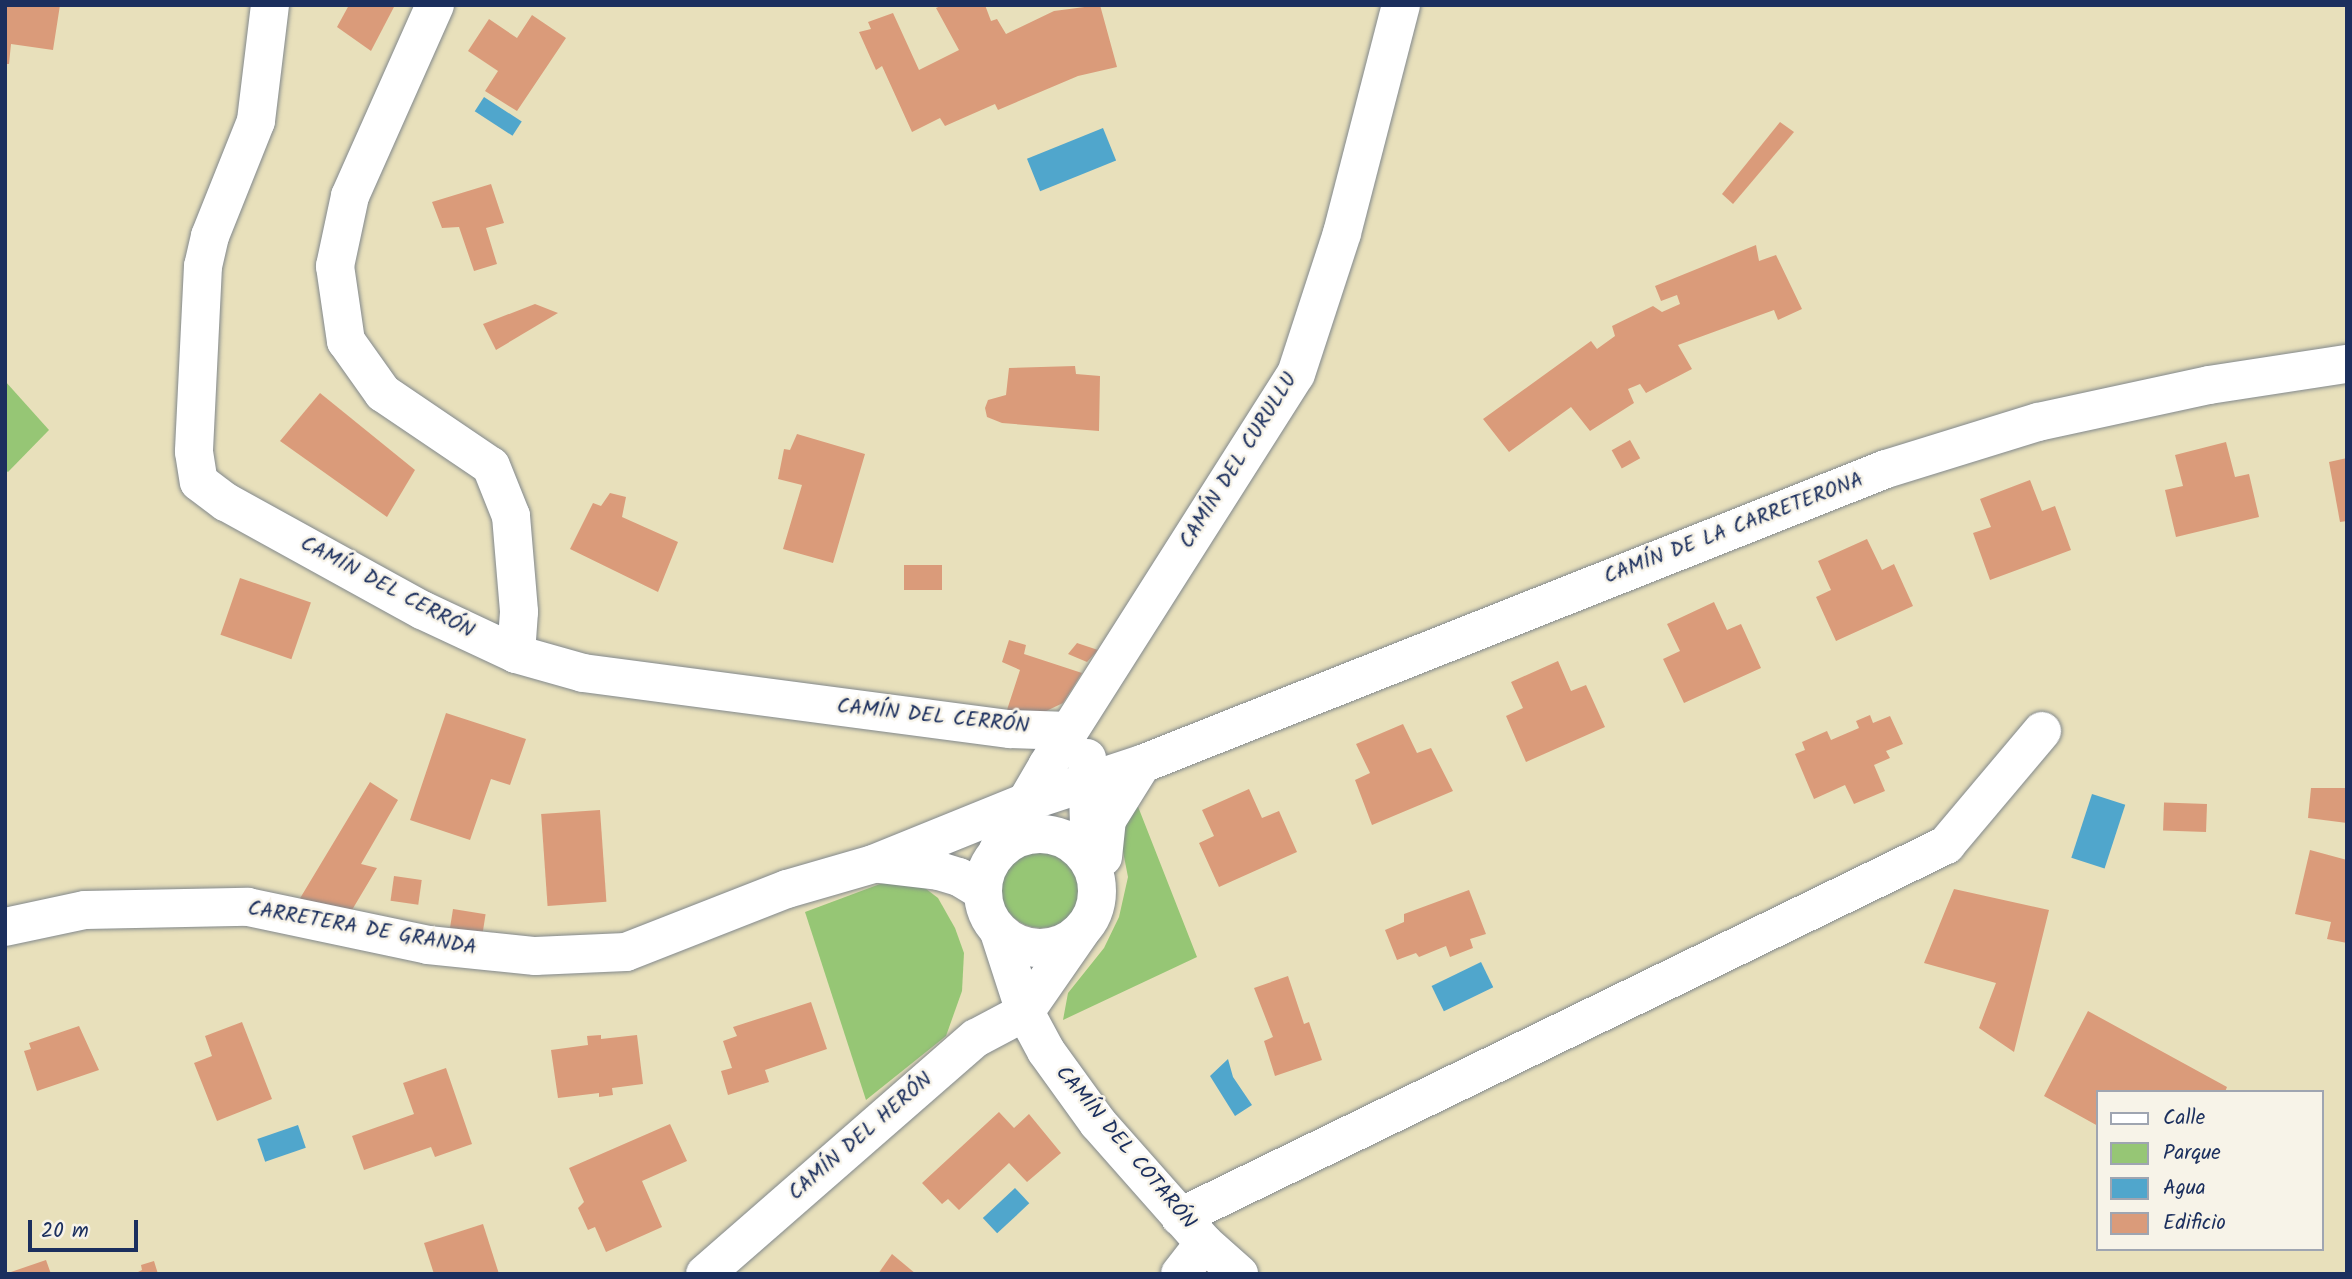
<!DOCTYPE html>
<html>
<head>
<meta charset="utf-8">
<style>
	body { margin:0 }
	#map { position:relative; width:2352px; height:1279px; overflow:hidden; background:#e8e0bb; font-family:Kalam,sans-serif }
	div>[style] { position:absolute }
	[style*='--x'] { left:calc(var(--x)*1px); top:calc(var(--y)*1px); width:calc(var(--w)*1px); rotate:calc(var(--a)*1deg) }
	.green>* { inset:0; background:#96c675 }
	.round { border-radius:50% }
	.water>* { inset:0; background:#50a6cc; transform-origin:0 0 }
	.building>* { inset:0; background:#da9b7a; transform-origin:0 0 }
	.roads { filter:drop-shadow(0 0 2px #82888c) drop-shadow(0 0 2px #82888c) }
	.minor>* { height:38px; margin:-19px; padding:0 19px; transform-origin:19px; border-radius:19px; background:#fff }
	.minor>.ring { margin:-19px; padding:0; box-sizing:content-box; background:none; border:38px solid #fff; border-radius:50% }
	span { translate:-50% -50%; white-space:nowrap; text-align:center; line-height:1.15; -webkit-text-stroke:5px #f7f3e8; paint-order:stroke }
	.street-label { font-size:21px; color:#1b2f5e }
	.frame { position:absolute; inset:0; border:7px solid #1b2f5e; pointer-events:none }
	.legend { position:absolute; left:2096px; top:1090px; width:228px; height:161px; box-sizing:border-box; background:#f7f3e8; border:2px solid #9fa5b1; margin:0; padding:9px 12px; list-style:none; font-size:21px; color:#1b2f5e }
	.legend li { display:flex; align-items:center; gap:14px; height:35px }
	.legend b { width:35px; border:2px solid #9fa5b1 }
	.scale { position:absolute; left:28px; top:1220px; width:110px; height:32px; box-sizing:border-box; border:4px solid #1b2f5e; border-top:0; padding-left:9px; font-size:21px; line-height:24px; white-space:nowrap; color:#1b2f5e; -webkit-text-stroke:5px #f7f3e8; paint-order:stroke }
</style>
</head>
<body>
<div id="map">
	<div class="green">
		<i style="clip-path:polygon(5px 381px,49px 430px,8px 472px,5px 470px)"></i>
		<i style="clip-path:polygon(1137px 804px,1197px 957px,1063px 1020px,1068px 993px,1104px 948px,1119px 917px,1128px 877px,1117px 821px)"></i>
		<i class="round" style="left:1000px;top:846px;width:82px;height:82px"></i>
		<i style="clip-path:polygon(896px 878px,917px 882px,938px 898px,955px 928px,964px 953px,962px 991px,946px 1036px,866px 1100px,805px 912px)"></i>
	</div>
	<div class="water">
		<i style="left:484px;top:97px;width:45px;height:17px;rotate:33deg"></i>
		<i style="left:1103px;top:128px;width:35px;height:82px;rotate:68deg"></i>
		<i style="left:2092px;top:794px;width:35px;height:67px;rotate:18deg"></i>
		<i style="left:1481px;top:962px;width:28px;height:55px;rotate:64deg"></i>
		<i style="clip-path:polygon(1228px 1059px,1233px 1077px,1252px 1105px,1235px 1116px,1210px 1076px)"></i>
		<i style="left:298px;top:1125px;width:24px;height:43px;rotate:71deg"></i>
		<i style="left:1015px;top:1188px;width:21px;height:44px;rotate:47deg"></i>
	</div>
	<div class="building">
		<i style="clip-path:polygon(5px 5px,60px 5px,53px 50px,11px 44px,9px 64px,5px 64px)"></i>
		<i style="clip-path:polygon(349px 5px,395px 5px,371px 51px,337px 27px)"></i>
		<i style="clip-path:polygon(943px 5px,985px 5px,991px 21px,997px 19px,1006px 34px,1054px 11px,1100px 5px,1117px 67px,1078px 76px,998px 110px,995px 104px,945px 126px,940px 118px,912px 132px,882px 66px,876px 70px,859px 32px,871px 29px,868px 22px,893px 13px,919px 70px,959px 50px,936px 8px)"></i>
		<i style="clip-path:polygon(532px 15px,566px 38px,517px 111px,485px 91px,498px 71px,468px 51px,489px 19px,517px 38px)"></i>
		<i style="clip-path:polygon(1780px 122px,1794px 132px,1733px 204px,1722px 194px)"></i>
		<i style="clip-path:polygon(491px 184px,504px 223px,486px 228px,497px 264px,474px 271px,459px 227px,442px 228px,432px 202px)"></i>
		<i style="clip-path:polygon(1756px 245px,1759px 261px,1776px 255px,1802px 309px,1778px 320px,1774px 310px,1678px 345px,1692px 369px,1646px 393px,1640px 384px,1628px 389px,1634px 403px,1590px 431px,1571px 407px,1509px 452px,1483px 419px,1591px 341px,1597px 349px,1615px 336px,1612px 326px,1653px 306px,1662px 312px,1680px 304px,1677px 295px,1661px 301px,1655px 286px)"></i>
		<i style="clip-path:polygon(535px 304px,558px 313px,496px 350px,483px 324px)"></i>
		<i style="clip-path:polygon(1075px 366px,1076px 374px,1100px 376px,1099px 431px,1002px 423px,987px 417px,985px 408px,988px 400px,1006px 395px,1009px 368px)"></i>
		<i style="clip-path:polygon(320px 393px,415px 470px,387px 517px,280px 441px)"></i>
		<i style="clip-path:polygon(797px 434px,865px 454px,833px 563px,783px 549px,802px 485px,778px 479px,784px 449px,790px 450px)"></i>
		<i style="left:1630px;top:440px;width:21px;height:21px;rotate:61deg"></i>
		<i style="clip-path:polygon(2226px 442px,2235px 477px,2249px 474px,2259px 517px,2176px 537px,2165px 490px,2183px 486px,2175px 455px)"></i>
		<i style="clip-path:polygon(2347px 458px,2347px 521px,2340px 522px,2329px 462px)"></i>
		<i style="clip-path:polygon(2030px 480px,2042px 511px,2055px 506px,2071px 550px,1990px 580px,1973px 533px,1991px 527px,1980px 499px)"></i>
		<i style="clip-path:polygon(610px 493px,626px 497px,622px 517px,678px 542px,658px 592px,570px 549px,593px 503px,601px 506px)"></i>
		<i style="clip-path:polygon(1867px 539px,1882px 570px,1894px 564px,1913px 606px,1836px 641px,1816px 597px,1831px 590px,1818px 561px)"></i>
		<i style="left:942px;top:565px;width:25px;height:38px;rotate:90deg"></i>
		<i style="left:240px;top:578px;width:75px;height:60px;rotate:19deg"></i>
		<i style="clip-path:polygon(1714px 602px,1727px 630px,1741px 624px,1761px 668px,1684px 703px,1663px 659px,1680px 651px,1667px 624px)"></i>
		<i style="clip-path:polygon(1009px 640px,1026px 645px,1024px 654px,1082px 673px,1063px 703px,1042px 713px,1005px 716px,1020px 670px,1002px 662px)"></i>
		<i style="clip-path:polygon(1077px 643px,1098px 650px,1087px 662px,1068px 654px)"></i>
		<i style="clip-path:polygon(1558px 661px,1571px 691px,1586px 685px,1605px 727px,1526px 762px,1506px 716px,1523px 708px,1511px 682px)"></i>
		<i style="clip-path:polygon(446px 713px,526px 739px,510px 785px,491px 779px,470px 840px,410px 820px)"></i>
		<i style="clip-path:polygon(1870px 715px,1873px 723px,1890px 716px,1903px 744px,1886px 751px,1890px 758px,1874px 765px,1885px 791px,1854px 804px,1845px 785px,1814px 799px,1795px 754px,1805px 750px,1802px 742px,1827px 731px,1831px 740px,1859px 728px,1856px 721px)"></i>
		<i style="clip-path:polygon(1403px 724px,1417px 753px,1431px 748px,1453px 791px,1372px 825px,1355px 780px,1370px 773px,1356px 744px)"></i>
		<i style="clip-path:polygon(370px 782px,398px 800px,361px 864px,377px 868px,352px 910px,299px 900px)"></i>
		<i style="clip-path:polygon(2311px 788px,2347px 788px,2347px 823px,2308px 818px)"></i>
		<i style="clip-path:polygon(1249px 789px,1262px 818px,1279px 811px,1297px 852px,1219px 887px,1199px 843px,1214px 836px,1202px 810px)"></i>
		<i style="left:2207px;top:804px;width:28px;height:43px;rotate:92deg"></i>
		<i style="left:600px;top:810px;width:92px;height:59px;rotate:86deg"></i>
		<i style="clip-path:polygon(2310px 850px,2347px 860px,2347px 943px,2327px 939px,2331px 922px,2295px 914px)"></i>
		<i style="left:394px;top:876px;width:28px;height:25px;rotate:8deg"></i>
		<i style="clip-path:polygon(1954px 889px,2049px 910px,2014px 1052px,1979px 1028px,1996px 983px,1924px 963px)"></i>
		<i style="clip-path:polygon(1469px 890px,1486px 934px,1470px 939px,1473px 948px,1450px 957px,1446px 946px,1419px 957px,1416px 953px,1397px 960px,1385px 930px,1404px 922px,1404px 914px)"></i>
		<i style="left:453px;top:909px;width:33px;height:19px;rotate:9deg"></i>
		<i style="clip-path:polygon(1288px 976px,1304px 1024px,1309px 1022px,1322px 1060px,1275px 1076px,1264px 1041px,1273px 1037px,1254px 988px)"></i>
		<i style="clip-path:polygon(811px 1002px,827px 1049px,765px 1070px,769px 1082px,728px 1095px,721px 1071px,732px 1068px,723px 1041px,737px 1036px,733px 1027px)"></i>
		<i style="clip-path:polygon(2088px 1011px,2227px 1087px,2225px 1092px,2098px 1092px,2098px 1126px,2044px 1096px)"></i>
		<i style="clip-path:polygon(242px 1022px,272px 1099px,217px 1121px,194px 1063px,212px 1056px,205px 1036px)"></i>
		<i style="clip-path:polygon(79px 1026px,99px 1070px,37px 1091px,24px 1051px,31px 1049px,29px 1043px)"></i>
		<i style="clip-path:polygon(601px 1035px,601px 1039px,637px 1035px,643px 1084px,612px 1088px,613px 1095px,599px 1097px,599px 1093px,558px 1098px,551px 1050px,588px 1045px,587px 1036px)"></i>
		<i style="clip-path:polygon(446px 1068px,472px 1144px,435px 1157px,431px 1147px,364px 1170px,352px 1136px,414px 1114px,403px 1083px)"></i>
		<i style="clip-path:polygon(999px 1112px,1014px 1128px,1029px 1114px,1061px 1153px,1027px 1182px,1009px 1163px,959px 1210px,948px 1199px,942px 1204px,922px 1183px)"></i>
		<i style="clip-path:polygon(670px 1124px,687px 1161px,642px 1181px,662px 1227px,606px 1252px,595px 1227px,588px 1230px,578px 1208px,584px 1202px,569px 1168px)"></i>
		<i style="clip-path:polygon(483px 1224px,499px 1274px,434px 1274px,424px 1243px)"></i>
		<i style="clip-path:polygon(892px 1254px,916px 1274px,878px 1274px)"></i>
		<i style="clip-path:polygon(46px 1260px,51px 1274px,8px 1274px,8px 1273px)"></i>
		<i style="clip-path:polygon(154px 1261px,158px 1274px,134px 1274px,142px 1270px,141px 1265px)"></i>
	</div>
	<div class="roads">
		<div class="minor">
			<i style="--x:270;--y:5;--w:117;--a:96.9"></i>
			<i style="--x:256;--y:121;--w:124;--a:111.8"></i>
			<i style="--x:210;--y:236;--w:31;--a:103"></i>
			<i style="--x:203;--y:266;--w:186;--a:92.8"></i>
			<i style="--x:194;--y:452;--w:30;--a:81"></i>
			<i style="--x:199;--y:482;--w:34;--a:37"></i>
			<i style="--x:226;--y:502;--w:224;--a:28.9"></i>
			<i style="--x:422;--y:610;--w:104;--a:25.1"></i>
			<i style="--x:516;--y:654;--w:70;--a:15.8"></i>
			<i style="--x:583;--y:673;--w:431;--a:7.5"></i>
			<i style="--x:1010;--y:729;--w:59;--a:1.9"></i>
			<i style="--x:435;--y:5;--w:209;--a:114"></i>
			<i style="--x:350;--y:196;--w:72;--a:102.1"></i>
			<i style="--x:335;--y:266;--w:76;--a:81.7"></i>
			<i style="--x:346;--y:341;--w:64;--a:54.6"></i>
			<i style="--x:383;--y:393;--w:130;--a:34.1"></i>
			<i style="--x:491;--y:466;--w:54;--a:68.2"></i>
			<i style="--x:511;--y:516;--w:96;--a:85.2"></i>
			<i style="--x:519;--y:612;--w:42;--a:94.1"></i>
			<i style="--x:1087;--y:758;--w:103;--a:88.3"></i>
			<i class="ring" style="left:983px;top:834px;width:76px;height:76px"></i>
			<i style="--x:998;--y:850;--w:97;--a:-59.7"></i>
			<i style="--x:1047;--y:766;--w:464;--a:-57.6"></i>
			<i style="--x:1296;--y:374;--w:148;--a:-71.9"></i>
			<i style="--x:1342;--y:233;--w:236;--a:-75.5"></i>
			<i style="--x:1103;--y:857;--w:37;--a:-84"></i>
			<i style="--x:1107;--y:820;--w:66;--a:-58"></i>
			<i style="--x:879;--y:864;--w:60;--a:6.7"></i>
			<i style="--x:939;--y:871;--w:21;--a:17"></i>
			<i style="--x:959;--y:877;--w:27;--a:31"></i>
			<i style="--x:5;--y:927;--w:82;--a:-12"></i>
			<i style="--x:85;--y:910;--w:163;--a:-1.1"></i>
			<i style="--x:248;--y:907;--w:184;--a:11.9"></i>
			<i style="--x:428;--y:945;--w:108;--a:5.9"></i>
			<i style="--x:535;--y:956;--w:91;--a:-2.5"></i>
			<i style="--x:626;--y:952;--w:173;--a:-21.4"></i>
			<i style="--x:787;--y:889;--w:90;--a:-16.2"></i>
			<i style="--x:873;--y:864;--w:163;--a:-22"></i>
			<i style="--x:1024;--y:803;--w:124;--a:-18.3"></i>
			<i style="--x:1142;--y:764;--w:800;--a:-21.63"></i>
			<i style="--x:1886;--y:469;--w:159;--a:-17.2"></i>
			<i style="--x:2038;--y:422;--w:175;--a:-12.2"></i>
			<i style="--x:2209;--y:385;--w:140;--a:-8.7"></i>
			<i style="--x:999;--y:932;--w:84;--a:72"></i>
			<i style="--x:1025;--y:1012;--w:44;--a:61.7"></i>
			<i style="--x:1046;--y:1051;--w:89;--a:54.2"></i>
			<i style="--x:1098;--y:1123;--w:160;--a:48.5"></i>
			<i style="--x:1204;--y:1243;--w:47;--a:41.5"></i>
			<i style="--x:1180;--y:1217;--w:852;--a:-25.9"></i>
			<i style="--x:1946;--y:845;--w:149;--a:-49.9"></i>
			<i style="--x:705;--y:1274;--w:359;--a:-41.1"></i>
			<i style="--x:976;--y:1038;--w:55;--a:-28"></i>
			<i style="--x:1025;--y:1012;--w:98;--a:-55.3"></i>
			<i style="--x:1180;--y:1274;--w:39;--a:-52"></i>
		</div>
	</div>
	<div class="street-label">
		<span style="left:1239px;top:461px;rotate:-58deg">CAMÍN DEL CURULLU</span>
		<span style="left:1734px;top:529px;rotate:-21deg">CAMÍN DE LA CARRETERONA</span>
		<span style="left:387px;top:588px;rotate:28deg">CAMÍN DEL CERRÓN</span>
		<span style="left:933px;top:717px;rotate:6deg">CAMÍN DEL CERRÓN</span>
		<span style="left:362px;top:929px;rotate:10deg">CARRETERA DE GRANDA</span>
		<span style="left:861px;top:1137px;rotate:-41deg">CAMÍN DEL HERÓN</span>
		<span style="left:1125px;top:1148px;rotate:50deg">CAMÍN DEL COTARÓN</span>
	</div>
	<div class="frame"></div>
	<ul class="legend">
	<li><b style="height:9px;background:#fff"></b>Calle</li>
	<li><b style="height:19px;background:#96c675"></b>Parque</li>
	<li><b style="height:19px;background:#50a6cc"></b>Agua</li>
	<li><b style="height:19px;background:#da9b7a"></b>Edificio</li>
	</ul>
	<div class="scale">20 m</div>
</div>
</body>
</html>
